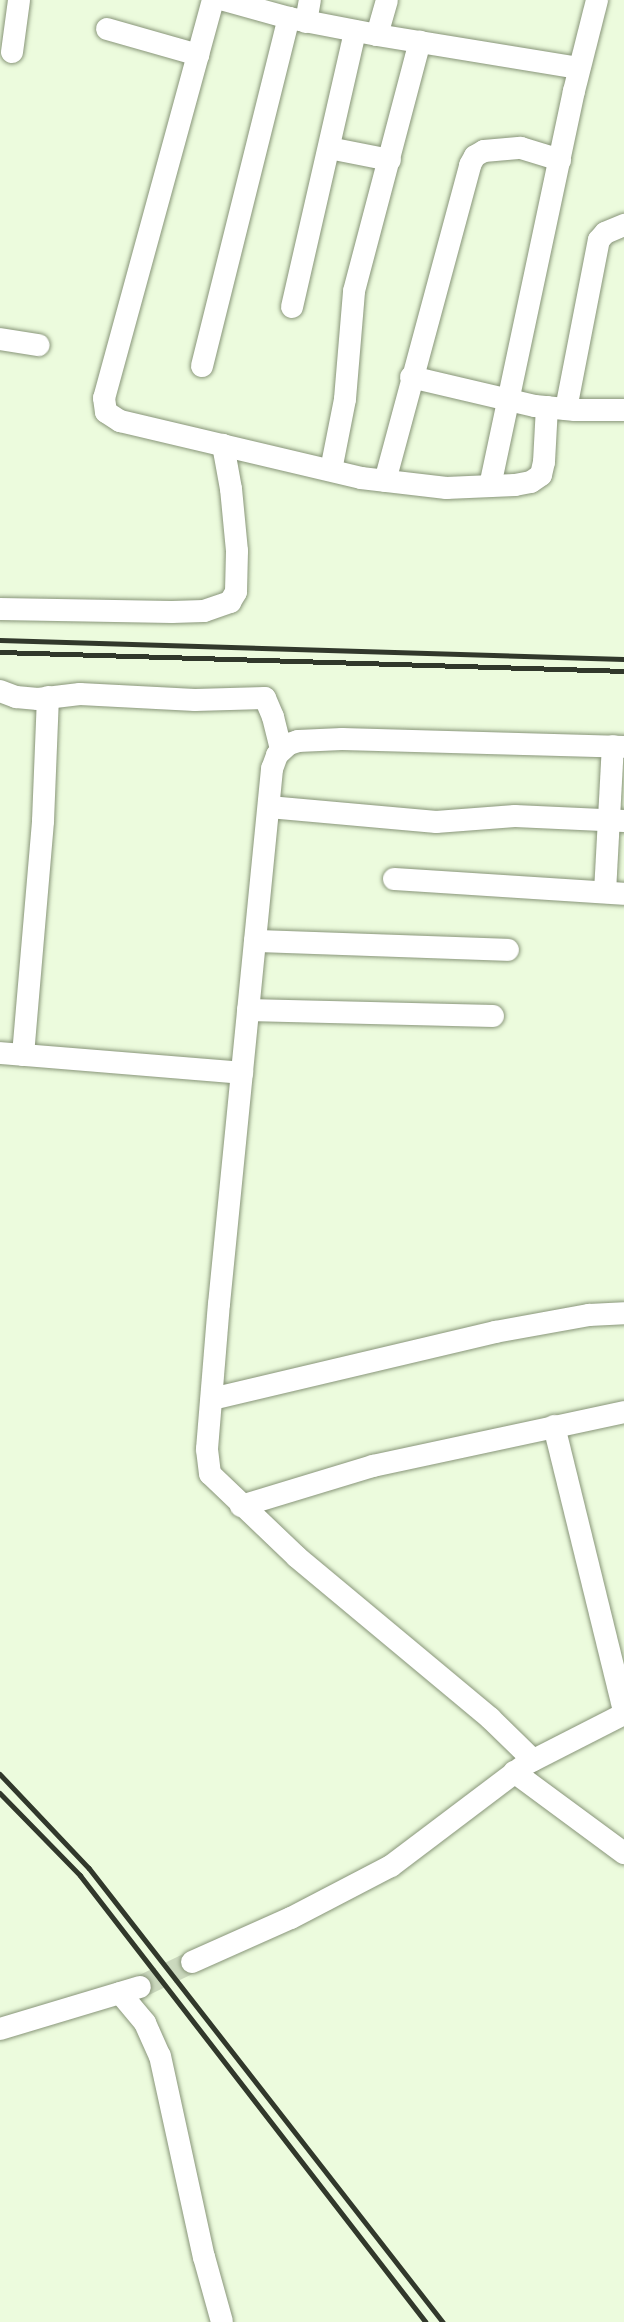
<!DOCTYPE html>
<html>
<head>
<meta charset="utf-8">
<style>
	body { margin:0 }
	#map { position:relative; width:624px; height:2322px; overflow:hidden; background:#ecfbdd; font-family:Roboto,sans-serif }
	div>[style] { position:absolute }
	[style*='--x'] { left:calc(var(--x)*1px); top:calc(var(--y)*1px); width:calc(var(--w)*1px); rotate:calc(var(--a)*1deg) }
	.minor-tunnel>* { height:22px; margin-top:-11px; transform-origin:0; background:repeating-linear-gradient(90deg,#cbd9be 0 22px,transparent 0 33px) }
	.roads { filter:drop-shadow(0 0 2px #889579) drop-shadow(0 0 2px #889579) }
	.minor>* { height:22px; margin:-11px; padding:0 11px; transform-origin:11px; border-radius:11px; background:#fff }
	.rail>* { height:4.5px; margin:-2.25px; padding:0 2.25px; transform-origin:2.25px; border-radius:2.25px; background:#31382b }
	span { translate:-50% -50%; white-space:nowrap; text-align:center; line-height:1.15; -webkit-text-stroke:6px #fff; paint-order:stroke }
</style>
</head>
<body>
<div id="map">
	<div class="minor-tunnel">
		<i style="--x:140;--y:1987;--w:58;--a:-25.7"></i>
	</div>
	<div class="roads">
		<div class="minor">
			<i style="--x:213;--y:0;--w:413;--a:105.3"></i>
			<i style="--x:104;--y:398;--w:14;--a:82"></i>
			<i style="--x:106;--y:412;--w:17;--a:33"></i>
			<i style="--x:120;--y:421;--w:248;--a:13.3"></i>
			<i style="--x:361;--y:478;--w:86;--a:6.7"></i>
			<i style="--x:446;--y:488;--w:69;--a:-2.5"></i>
			<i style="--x:515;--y:485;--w:16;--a:-11"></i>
			<i style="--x:531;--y:482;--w:12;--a:-35"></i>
			<i style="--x:541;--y:475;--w:13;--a:-77"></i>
			<i style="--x:544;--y:462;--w:55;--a:-86.9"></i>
			<i style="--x:224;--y:0;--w:67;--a:15.5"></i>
			<i style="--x:289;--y:18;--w:90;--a:10.9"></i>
			<i style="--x:377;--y:35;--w:205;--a:9.3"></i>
			<i style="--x:306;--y:22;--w:22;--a:-80"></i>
			<i style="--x:107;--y:29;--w:95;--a:15.9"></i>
			<i style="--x:377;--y:35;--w:36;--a:-74"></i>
			<i style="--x:12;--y:52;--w:52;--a:-82.3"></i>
			<i style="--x:329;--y:148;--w:62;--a:11.1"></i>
			<i style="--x:292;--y:307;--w:283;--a:-77.1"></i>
			<i style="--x:0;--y:339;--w:39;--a:9"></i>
			<i style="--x:202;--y:366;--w:359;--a:-76"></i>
			<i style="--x:411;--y:377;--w:127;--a:13.2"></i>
			<i style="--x:535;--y:406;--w:40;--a:5.7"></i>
			<i style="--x:575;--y:410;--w:49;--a:0"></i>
			<i style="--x:566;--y:409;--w:172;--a:-79"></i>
			<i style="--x:599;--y:240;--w:9;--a:-49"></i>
			<i style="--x:605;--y:233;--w:21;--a:-23"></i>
			<i style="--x:331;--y:470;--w:72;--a:-78.8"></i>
			<i style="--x:345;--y:399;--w:108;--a:-85.2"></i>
			<i style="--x:354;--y:291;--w:258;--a:-75.2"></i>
			<i style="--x:385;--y:481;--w:327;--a:-74.9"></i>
			<i style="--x:470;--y:165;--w:10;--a:-61"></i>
			<i style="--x:475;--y:156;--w:10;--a:-29"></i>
			<i style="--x:484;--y:151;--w:37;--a:-5"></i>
			<i style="--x:521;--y:148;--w:41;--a:17.1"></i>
			<i style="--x:490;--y:486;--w:404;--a:-78"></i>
			<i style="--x:574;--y:91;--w:94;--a:-75.8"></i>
			<i style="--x:0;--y:609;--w:172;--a:1"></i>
			<i style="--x:172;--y:612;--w:32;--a:-2"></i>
			<i style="--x:204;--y:611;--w:28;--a:-19"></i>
			<i style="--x:230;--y:602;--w:12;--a:-59"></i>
			<i style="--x:236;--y:592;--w:41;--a:-88.6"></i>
			<i style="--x:237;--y:551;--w:62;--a:-95.5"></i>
			<i style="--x:231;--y:489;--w:45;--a:-100.3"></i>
			<i style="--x:0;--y:691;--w:17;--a:21"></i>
			<i style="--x:16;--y:697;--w:22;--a:5"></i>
			<i style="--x:38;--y:699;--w:42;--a:-6.8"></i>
			<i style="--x:80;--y:694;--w:115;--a:3"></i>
			<i style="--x:195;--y:700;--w:70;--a:-1.6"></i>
			<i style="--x:265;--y:698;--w:21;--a:67"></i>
			<i style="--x:273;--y:717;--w:34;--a:76"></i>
			<i style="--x:269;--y:807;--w:168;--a:5.1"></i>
			<i style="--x:436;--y:822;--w:79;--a:-4.3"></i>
			<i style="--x:515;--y:816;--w:109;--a:2.6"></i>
			<i style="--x:394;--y:879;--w:230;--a:3.7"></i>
			<i style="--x:605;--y:892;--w:146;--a:-86.9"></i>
			<i style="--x:255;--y:941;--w:253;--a:2"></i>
			<i style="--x:248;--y:1010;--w:245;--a:1.4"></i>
			<i style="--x:0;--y:1053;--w:243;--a:4.7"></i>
			<i style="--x:23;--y:1055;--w:235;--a:-85.1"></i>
			<i style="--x:43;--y:821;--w:124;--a:-87.7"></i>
			<i style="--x:212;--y:1399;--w:291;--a:-13.3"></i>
			<i style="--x:495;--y:1332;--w:96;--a:-10.3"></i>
			<i style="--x:589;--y:1315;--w:35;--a:-3"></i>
			<i style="--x:554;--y:1426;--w:293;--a:76.2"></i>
			<i style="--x:241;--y:1506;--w:138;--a:-16.9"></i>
			<i style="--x:373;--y:1466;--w:257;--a:-12.1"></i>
			<i style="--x:533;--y:1760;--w:60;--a:-135.7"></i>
			<i style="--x:490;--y:1718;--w:251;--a:-140.2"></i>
			<i style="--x:297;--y:1557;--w:120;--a:-136.3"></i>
			<i style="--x:210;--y:1474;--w:25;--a:-97"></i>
			<i style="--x:207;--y:1449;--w:145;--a:-85.3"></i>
			<i style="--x:219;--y:1304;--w:538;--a:-84.34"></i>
			<i style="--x:272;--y:769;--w:15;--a:-70"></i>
			<i style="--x:277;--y:755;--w:16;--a:-43"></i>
			<i style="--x:289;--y:744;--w:9;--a:-18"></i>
			<i style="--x:298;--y:741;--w:44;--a:-2.6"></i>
			<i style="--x:342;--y:739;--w:282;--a:1.6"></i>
			<i style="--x:514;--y:1772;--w:137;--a:36.4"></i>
			<i style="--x:192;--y:1962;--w:108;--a:-24"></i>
			<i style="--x:291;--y:1918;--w:113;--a:-27.5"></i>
			<i style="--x:391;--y:1866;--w:169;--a:-37.1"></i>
			<i style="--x:526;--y:1764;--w:110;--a:-27"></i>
			<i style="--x:120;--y:1993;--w:39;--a:50"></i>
			<i style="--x:145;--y:2023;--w:36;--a:66"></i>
			<i style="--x:160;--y:2056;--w:206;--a:77.7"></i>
			<i style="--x:204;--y:2257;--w:67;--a:74.5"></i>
			<i style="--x:0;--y:2029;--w:146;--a:-16.7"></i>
		</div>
	</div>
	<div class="rail">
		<i style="--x:0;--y:640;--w:624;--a:1.74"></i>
		<i style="--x:0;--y:652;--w:624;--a:1.74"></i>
		<i style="--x:0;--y:1774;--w:129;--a:46.6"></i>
		<i style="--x:89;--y:1868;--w:576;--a:52.06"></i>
		<i style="--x:0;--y:1793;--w:115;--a:45.7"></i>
		<i style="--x:80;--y:1875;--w:565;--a:52.26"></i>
	</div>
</div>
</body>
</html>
